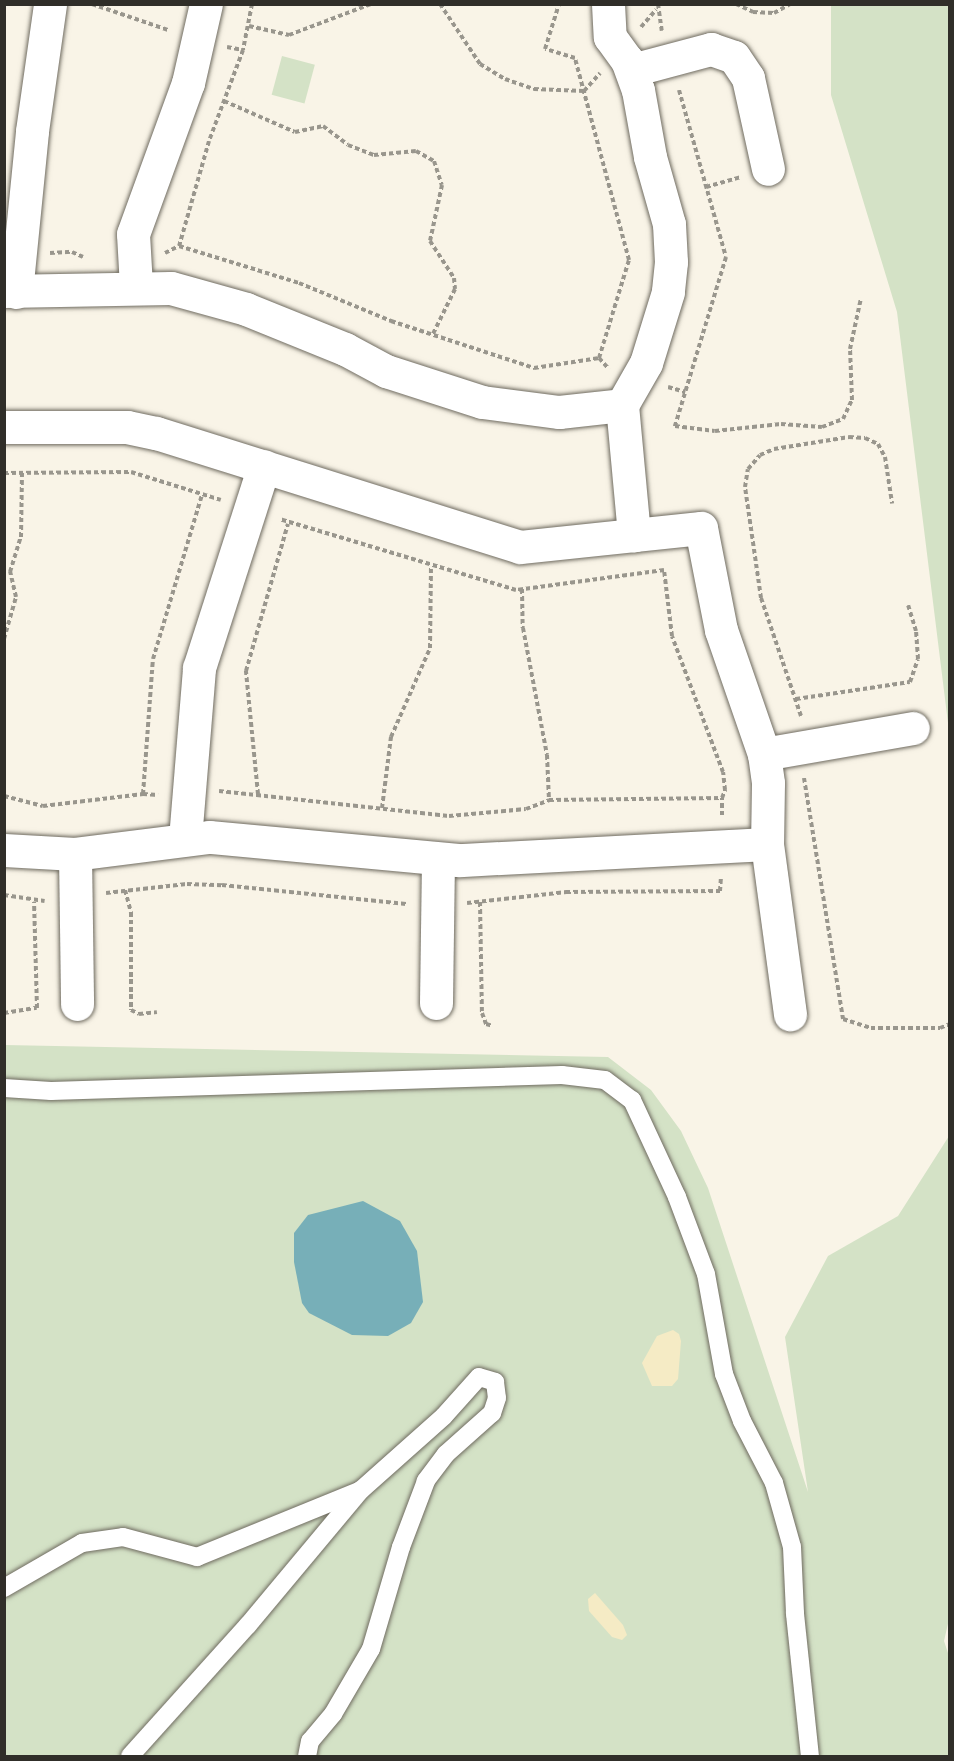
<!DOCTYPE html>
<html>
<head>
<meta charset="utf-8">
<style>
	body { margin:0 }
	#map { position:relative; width:954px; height:1761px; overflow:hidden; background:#f9f4e7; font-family:"DM Sans",sans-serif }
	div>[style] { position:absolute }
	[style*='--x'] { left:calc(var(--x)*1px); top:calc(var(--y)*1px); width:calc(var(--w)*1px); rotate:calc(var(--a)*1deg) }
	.green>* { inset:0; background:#d4e2c6; transform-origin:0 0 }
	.sand>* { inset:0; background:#f5ebc5 }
	.water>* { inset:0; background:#77afb8 }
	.path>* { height:4px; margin-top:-2px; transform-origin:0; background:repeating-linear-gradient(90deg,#99968d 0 4.5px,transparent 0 7.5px) }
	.roads { filter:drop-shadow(0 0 2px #6f6b60) drop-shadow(0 0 2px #6f6b60) }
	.service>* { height:18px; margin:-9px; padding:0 9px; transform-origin:9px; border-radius:9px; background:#fff }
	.minor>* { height:33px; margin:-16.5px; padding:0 16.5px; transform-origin:16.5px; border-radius:16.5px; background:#fff }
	span { translate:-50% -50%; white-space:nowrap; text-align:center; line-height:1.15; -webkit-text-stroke:6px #f9f4e7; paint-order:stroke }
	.frame { position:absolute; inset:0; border:6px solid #302e29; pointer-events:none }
</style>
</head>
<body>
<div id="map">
	<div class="green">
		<i style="clip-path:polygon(831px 5px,949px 5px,949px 731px,897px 312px,831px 95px)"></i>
		<i style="left:282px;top:56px;width:34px;height:40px;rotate:15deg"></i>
		<i style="clip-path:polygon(5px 1045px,608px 1057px,651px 1090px,681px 1131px,708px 1188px,808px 1492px,785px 1337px,828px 1256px,898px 1216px,949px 1136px,950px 1615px,944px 1641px,950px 1659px,949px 1756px,5px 1756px)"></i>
	</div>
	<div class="sand">
		<i style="clip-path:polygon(673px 1330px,679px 1334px,681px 1341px,678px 1379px,672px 1386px,652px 1386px,642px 1363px,657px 1336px)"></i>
		<i style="clip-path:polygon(595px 1593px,623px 1625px,627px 1635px,622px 1640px,612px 1637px,589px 1611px,588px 1599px)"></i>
	</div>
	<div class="water">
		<i style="clip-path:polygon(363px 1201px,400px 1221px,417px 1251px,423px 1302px,411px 1323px,388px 1336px,352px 1335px,309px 1313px,302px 1303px,294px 1262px,294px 1233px,308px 1215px)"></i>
	</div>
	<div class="path">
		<i style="--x:92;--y:4;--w:80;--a:18.9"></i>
		<i style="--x:252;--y:4;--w:47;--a:101.1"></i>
		<i style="--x:243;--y:50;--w:97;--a:110.5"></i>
		<i style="--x:209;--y:141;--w:109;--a:105.9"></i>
		<i style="--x:179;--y:246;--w:126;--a:17.1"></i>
		<i style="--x:299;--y:283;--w:100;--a:22.4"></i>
		<i style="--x:391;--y:321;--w:151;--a:18.2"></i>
		<i style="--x:534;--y:368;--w:66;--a:-8.7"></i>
		<i style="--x:599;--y:358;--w:102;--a:-73"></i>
		<i style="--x:629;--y:260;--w:209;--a:-105"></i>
		<i style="--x:575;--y:58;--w:31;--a:-163"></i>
		<i style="--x:545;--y:49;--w:47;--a:-72.7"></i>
		<i style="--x:440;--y:4;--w:72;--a:56.3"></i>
		<i style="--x:480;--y:64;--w:29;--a:31"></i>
		<i style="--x:505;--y:79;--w:31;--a:19"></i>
		<i style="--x:534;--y:89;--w:50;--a:2.3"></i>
		<i style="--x:584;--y:91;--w:24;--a:-48"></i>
		<i style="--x:658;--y:4;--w:27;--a:82"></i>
		<i style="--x:736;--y:4;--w:19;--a:25"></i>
		<i style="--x:753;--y:12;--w:21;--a:3"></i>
		<i style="--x:774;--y:13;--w:18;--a:-29"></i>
		<i style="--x:249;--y:26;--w:41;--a:12.7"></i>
		<i style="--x:289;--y:35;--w:88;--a:-20.7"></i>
		<i style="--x:641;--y:27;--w:23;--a:-49"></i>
		<i style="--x:227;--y:47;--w:16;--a:11"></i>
		<i style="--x:679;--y:90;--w:173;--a:74.3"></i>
		<i style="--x:726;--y:257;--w:177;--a:106.8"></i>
		<i style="--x:675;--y:426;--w:40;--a:7.1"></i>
		<i style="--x:715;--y:431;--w:66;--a:-6.1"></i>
		<i style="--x:781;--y:424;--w:41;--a:4.2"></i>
		<i style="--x:822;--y:427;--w:22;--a:-21"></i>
		<i style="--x:843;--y:419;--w:21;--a:-65"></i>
		<i style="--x:852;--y:400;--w:51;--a:-92.2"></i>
		<i style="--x:850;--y:349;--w:52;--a:-77.8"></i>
		<i style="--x:224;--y:101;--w:77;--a:23.6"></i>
		<i style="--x:295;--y:132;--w:29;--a:-12"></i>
		<i style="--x:323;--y:126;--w:31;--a:37"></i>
		<i style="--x:348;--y:145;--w:28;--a:21"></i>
		<i style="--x:374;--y:155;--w:42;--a:-5.4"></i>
		<i style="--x:416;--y:151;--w:21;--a:29"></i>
		<i style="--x:434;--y:161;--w:25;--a:72"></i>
		<i style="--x:442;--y:185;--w:57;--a:102.1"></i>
		<i style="--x:430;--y:241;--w:44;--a:57"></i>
		<i style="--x:454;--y:278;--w:11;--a:85"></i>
		<i style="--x:455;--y:289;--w:52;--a:116.1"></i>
		<i style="--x:706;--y:187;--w:35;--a:-16"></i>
		<i style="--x:50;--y:253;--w:22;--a:-3"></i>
		<i style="--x:72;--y:252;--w:12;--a:24"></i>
		<i style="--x:165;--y:253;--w:16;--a:-27"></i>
		<i style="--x:599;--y:358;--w:15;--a:48"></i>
		<i style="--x:668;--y:387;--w:18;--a:16"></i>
		<i style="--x:4;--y:473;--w:127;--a:-0.5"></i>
		<i style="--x:131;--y:472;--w:94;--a:17.3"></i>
		<i style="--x:522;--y:589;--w:39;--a:89"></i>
		<i style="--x:523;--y:628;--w:129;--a:79.3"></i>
		<i style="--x:547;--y:755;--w:45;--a:87.5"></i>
		<i style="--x:4;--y:639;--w:44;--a:-74.1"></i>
		<i style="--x:16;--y:597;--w:26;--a:-103"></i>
		<i style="--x:10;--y:572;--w:37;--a:-73"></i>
		<i style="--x:21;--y:537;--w:64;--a:-89.1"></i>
		<i style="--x:796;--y:699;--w:115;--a:-8.5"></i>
		<i style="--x:910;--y:682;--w:24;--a:-71"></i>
		<i style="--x:918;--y:659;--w:28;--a:-94"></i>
		<i style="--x:916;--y:631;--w:27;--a:-107"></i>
		<i style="--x:801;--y:716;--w:125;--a:-108.7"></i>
		<i style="--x:761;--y:598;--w:112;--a:-98.2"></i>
		<i style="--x:745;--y:487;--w:18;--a:-81"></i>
		<i style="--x:748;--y:469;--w:18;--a:-49"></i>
		<i style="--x:760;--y:455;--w:15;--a:-23"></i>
		<i style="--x:774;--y:449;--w:76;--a:-9.1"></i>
		<i style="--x:849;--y:437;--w:16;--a:4"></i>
		<i style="--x:865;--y:438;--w:14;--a:25"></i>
		<i style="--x:878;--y:444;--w:15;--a:62"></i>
		<i style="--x:885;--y:457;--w:47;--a:81.3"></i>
		<i style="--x:804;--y:778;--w:244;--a:80.8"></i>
		<i style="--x:843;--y:1019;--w:29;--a:18"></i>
		<i style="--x:871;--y:1028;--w:69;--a:0"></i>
		<i style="--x:940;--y:1028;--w:11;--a:-22"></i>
		<i style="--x:219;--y:791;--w:231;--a:6.2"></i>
		<i style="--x:449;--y:816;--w:77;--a:-5.2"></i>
		<i style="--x:526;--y:809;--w:25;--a:-21"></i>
		<i style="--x:549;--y:800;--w:173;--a:-0.7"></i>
		<i style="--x:722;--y:798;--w:9;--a:-69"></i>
		<i style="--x:725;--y:790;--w:18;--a:-96"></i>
		<i style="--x:723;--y:772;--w:145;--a:-110.6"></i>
		<i style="--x:672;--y:636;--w:66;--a:-96.9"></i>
		<i style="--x:664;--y:570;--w:149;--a:172.3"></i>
		<i style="--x:516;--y:590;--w:247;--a:-163.3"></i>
		<i style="--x:143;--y:794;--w:15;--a:4"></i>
		<i style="--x:258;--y:794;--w:124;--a:-95.6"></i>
		<i style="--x:246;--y:671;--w:153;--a:-74.1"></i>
		<i style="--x:4;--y:796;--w:40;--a:14.4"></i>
		<i style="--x:43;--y:806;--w:101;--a:-6.8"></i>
		<i style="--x:143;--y:794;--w:135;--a:-85.8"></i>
		<i style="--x:153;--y:659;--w:171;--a:-73.4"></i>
		<i style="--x:382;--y:808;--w:72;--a:-82.8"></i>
		<i style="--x:391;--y:737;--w:97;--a:-66.3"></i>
		<i style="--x:430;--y:648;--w:81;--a:-89.3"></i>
		<i style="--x:722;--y:815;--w:17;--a:-90"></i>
		<i style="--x:125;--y:890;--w:23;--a:75"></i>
		<i style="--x:131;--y:912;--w:98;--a:90"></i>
		<i style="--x:131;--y:1010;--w:9;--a:27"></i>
		<i style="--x:139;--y:1014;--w:18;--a:-6"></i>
		<i style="--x:106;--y:893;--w:81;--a:-6.3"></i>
		<i style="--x:187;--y:884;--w:35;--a:2"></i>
		<i style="--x:222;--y:885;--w:185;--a:5.9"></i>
		<i style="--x:4;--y:895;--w:41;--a:8.3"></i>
		<i style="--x:480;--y:902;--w:111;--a:89"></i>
		<i style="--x:482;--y:1013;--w:12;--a:70"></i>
		<i style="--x:486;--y:1024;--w:7;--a:16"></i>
		<i style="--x:467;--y:903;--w:100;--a:-6.3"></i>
		<i style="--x:566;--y:892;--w:154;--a:-0.4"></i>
		<i style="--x:720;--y:891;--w:15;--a:-86"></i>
		<i style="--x:4;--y:1013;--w:33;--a:-9"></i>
		<i style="--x:37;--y:1008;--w:106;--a:-91.6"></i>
	</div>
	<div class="roads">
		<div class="service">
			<i style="--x:4;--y:1088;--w:47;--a:3.7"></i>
			<i style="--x:51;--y:1091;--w:511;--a:-1.79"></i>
			<i style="--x:562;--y:1075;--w:43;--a:6.6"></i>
			<i style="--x:605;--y:1080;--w:34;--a:37"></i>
			<i style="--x:632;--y:1100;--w:107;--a:65.1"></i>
			<i style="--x:677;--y:1197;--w:82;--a:69.4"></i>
			<i style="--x:706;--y:1274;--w:102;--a:79.8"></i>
			<i style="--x:724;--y:1374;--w:50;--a:69"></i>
			<i style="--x:742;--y:1421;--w:70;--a:62.7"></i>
			<i style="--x:774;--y:1483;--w:66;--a:74.3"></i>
			<i style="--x:792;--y:1547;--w:67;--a:87.4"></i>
			<i style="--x:795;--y:1614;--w:143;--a:84"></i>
			<i style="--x:4;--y:1588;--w:90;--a:-30"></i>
			<i style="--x:82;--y:1543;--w:41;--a:-8.3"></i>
			<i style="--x:123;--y:1537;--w:77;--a:15.1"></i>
			<i style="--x:197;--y:1557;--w:175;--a:-22.2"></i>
			<i style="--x:130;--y:1756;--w:176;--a:-48"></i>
			<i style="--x:248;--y:1625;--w:176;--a:-50.1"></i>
			<i style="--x:361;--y:1490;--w:111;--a:-41.7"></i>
			<i style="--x:444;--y:1416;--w:52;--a:-48.1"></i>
			<i style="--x:479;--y:1377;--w:17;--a:17"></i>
			<i style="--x:495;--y:1382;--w:16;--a:83"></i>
			<i style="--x:497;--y:1398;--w:16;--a:108"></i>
			<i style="--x:492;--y:1413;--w:62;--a:138.3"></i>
			<i style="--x:446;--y:1454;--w:34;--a:127"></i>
			<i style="--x:426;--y:1481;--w:71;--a:110.7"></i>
			<i style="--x:401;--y:1547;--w:106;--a:106.4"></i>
			<i style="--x:371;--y:1649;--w:75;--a:120.3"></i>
			<i style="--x:333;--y:1714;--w:35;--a:130"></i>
			<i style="--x:310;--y:1741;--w:15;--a:101"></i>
		</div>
		<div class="minor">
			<i style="--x:608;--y:4;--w:33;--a:87"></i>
			<i style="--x:610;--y:37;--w:29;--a:54"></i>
			<i style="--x:627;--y:60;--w:32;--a:70"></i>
			<i style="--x:638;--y:90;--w:68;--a:79.8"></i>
			<i style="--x:650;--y:157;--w:70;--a:74.2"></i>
			<i style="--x:669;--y:224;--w:38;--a:87"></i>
			<i style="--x:671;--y:262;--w:30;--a:96"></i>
			<i style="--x:668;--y:292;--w:74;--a:107.2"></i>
			<i style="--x:646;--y:363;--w:48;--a:119.7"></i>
			<i style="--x:622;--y:405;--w:131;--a:84.7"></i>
			<i style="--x:632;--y:70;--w:82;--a:-14.9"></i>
			<i style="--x:711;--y:49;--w:24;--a:19"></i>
			<i style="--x:734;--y:57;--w:25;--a:56"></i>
			<i style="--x:748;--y:78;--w:93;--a:77.6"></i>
			<i style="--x:136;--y:286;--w:52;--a:-93.3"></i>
			<i style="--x:133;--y:234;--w:161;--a:-70"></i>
			<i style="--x:188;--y:83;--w:81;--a:-77.2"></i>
			<i style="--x:4;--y:291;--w:167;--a:-1"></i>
			<i style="--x:171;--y:288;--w:78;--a:15.6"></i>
			<i style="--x:246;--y:309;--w:107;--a:22"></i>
			<i style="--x:345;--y:349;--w:47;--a:28.2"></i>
			<i style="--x:386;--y:371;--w:101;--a:17.9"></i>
			<i style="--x:482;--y:402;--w:78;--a:7.4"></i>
			<i style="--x:559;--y:412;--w:63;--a:-6.3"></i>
			<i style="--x:16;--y:292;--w:162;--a:-84.3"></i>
			<i style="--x:32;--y:131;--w:128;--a:-81.9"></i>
			<i style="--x:4;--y:427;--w:123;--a:0"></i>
			<i style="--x:127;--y:427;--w:30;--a:12"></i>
			<i style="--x:156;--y:433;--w:381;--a:17.4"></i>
			<i style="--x:520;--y:547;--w:182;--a:-6"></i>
			<i style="--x:701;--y:528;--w:104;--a:78.9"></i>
			<i style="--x:721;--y:630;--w:131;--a:70.9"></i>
			<i style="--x:764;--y:754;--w:29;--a:82"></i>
			<i style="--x:768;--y:783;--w:61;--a:90.9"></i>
			<i style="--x:767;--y:844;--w:309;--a:177"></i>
			<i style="--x:458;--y:860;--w:250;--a:-174.7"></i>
			<i style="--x:209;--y:837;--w:135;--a:172.8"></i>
			<i style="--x:75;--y:854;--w:71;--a:-176.8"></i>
			<i style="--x:764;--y:754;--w:151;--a:-9.9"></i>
			<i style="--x:185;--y:839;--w:172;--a:-85.3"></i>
			<i style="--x:199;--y:668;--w:212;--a:-72.2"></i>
			<i style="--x:767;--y:844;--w:172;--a:82.3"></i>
			<i style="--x:75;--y:854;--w:150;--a:89.2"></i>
			<i style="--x:436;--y:1003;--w:143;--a:-89.2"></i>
		</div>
	</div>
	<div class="frame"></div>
</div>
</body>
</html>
